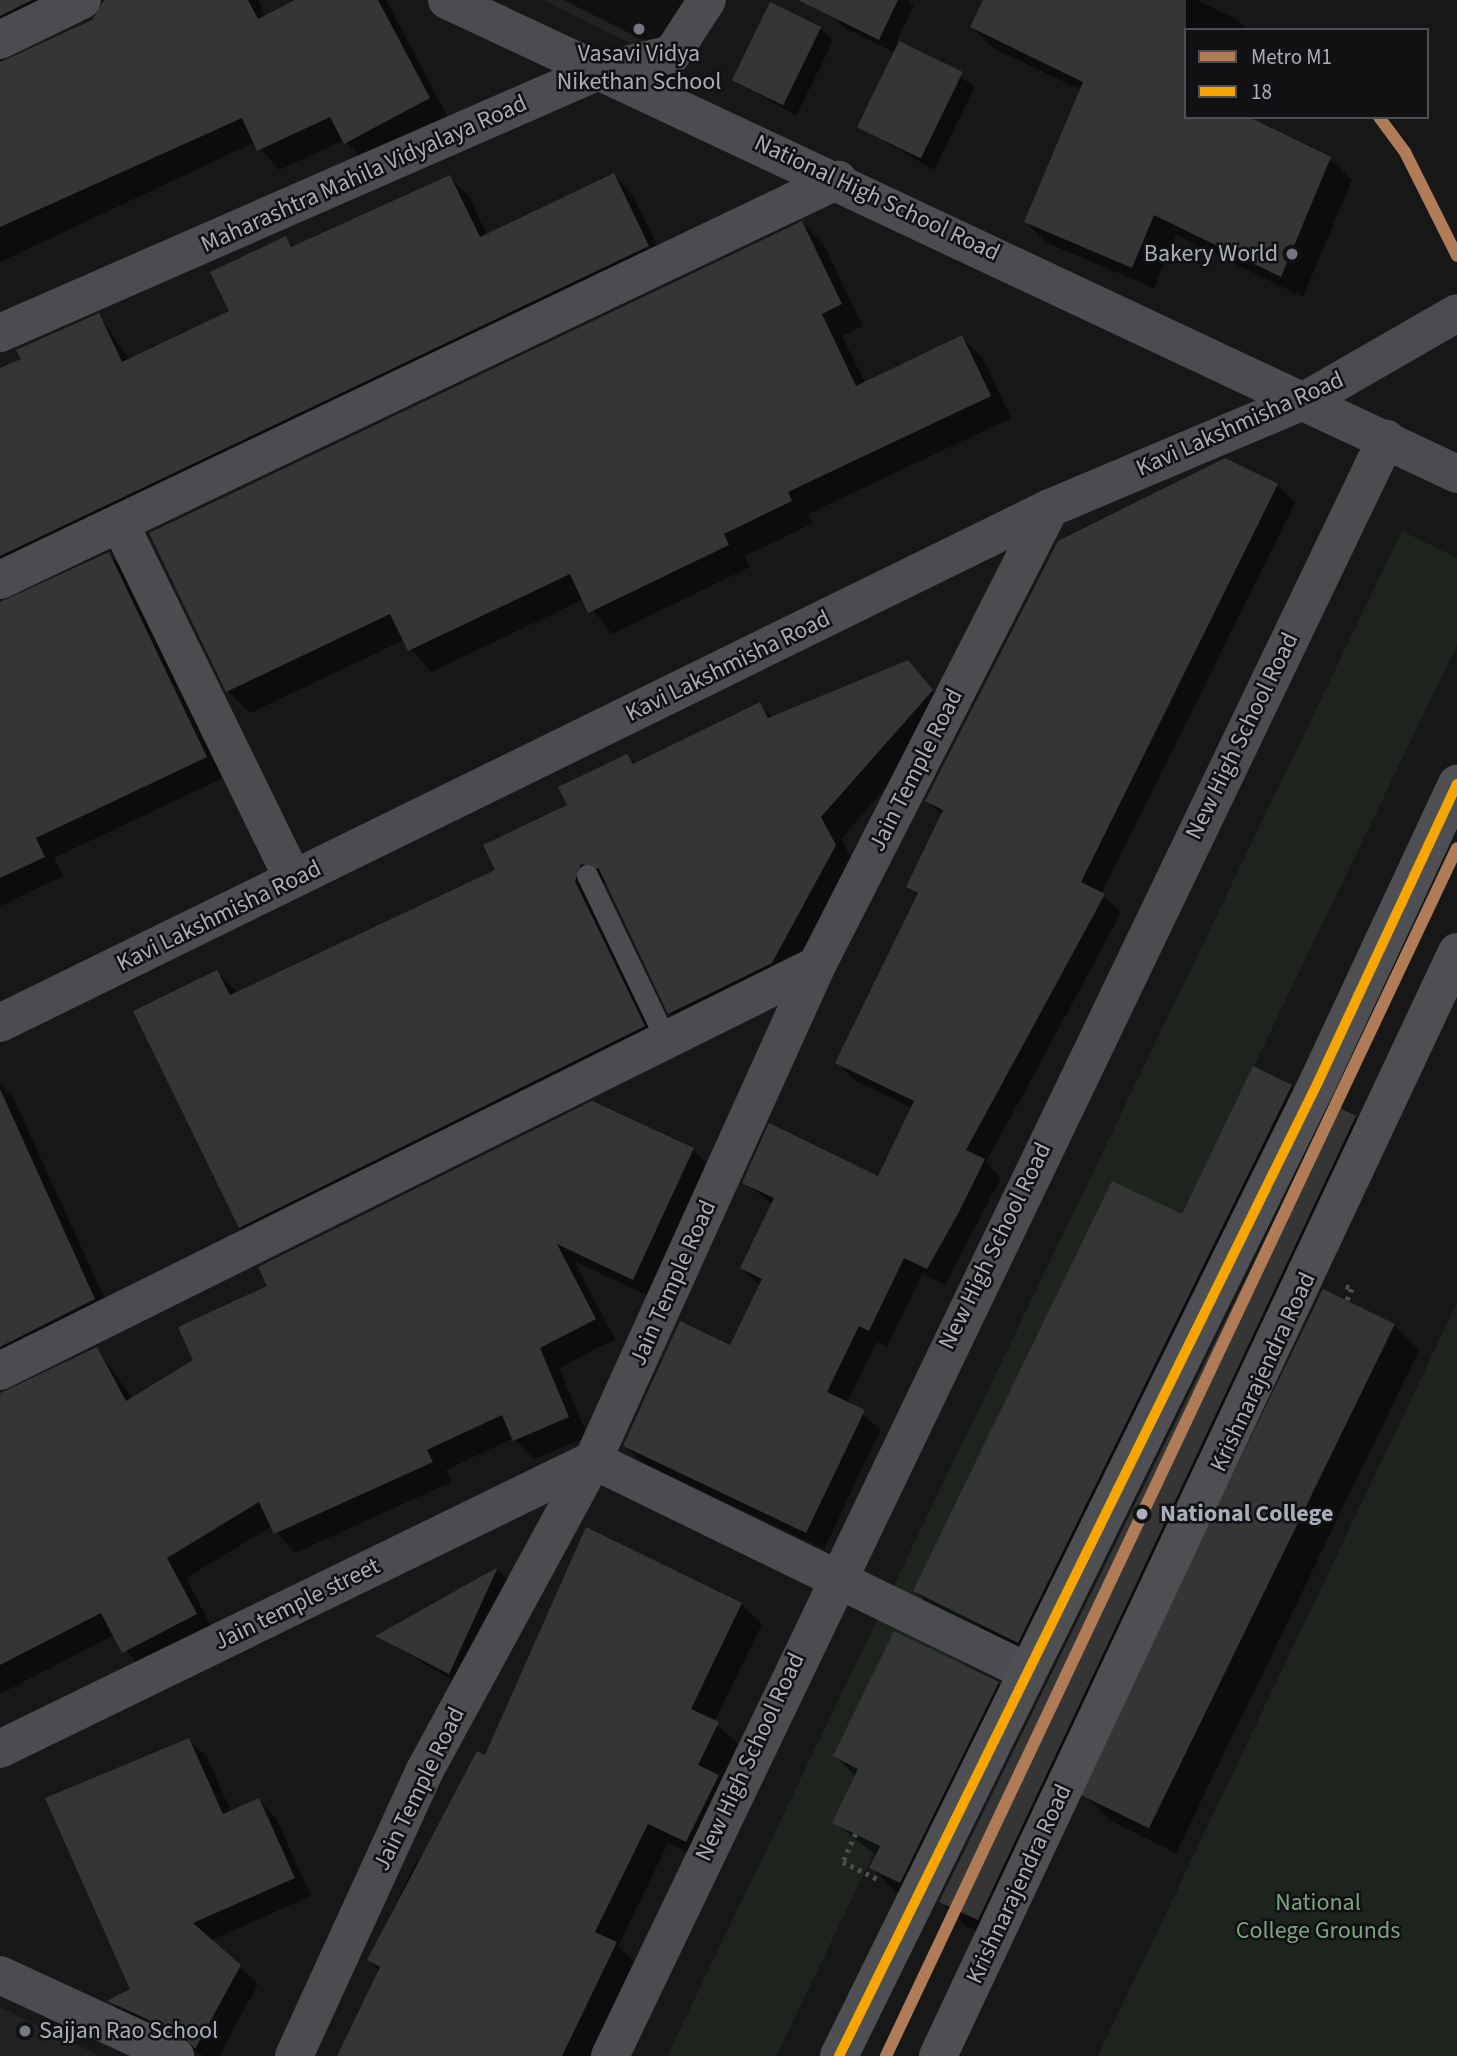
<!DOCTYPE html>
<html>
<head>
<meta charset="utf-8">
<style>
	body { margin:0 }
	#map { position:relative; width:1457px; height:2056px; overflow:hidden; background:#171717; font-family:"Source Sans 3",sans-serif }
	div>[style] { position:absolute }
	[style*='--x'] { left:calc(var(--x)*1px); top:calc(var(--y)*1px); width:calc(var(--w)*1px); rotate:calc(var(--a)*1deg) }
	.built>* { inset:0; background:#212123 }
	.green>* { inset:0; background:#1d241e }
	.shadow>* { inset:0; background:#0007 }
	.building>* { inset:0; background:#353536; transform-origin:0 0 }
	.path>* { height:4.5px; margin-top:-2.25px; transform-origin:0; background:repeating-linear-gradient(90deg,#4d4e52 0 3.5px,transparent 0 8.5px) }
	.service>* { height:21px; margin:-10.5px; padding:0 10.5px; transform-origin:10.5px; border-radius:10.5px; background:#4b4c50 }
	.minor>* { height:38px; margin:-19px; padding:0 19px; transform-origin:19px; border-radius:19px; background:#4b4c50 }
	.tertiary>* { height:38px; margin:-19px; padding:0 19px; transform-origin:19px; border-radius:19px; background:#4b4c50 }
	.primary>* { height:38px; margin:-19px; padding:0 19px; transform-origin:19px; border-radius:19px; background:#4d4f52 }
	.bus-1>* { height:10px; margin:-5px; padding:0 5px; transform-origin:5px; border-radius:5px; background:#f7a600 }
	.metro-1>* { height:12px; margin:-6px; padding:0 6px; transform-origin:6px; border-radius:6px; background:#b07c57 }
	.dots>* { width:19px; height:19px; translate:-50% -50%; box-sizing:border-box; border:4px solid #111113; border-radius:50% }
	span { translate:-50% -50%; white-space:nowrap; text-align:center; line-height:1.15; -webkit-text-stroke:5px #111113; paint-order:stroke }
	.poi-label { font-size:24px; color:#a8adb8 }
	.right { translate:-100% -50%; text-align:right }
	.left { translate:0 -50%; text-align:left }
	.street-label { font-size:24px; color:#a8adb8 }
	.stop-label { font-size:24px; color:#a8adb8; font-weight:700 }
	.park-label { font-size:24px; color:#7fa381 }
	.legend { position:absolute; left:1184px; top:28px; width:245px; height:91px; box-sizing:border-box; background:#111113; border:2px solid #4d4f55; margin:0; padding:9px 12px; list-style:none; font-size:21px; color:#a8adb8 }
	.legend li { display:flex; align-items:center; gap:14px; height:35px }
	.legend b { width:35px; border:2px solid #4d4f55 }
</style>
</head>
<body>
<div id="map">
	<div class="built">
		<i style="clip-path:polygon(543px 0,691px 0,662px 59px)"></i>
		<i style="clip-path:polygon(0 2007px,100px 2056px,0 2056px)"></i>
	</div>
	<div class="green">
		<i style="clip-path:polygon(1402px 531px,1457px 558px,1457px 645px,776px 2056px,667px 2056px)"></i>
		<i style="clip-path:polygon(1457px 1303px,1457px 2056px,1098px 2056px)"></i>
	</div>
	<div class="shadow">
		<i style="clip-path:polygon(0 0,94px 0,0 56px)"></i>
		<i style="clip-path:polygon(97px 0,258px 0,266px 17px,299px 0,386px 0,449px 119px,366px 163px,344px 140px,279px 170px,255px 142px,0 262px,0 61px,93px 21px,107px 1px)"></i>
		<i style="clip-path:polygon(563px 0,690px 0,665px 51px)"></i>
		<i style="clip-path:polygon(840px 0,908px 0,914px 6px,896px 42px,975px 86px,934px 170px,859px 126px,895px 53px,845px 28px,832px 16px)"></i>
		<i style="clip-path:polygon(985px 0,1197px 0,1238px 20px,1248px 30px,1186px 30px,1186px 117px,1330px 159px,1352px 180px,1303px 297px,1176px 235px,1154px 288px,1047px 243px,1026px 222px,1081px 90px,993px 48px,972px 26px)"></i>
		<i style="clip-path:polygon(820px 28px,833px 41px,796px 116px,734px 79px)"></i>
		<i style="clip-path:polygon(613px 175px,632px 194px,667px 265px,1px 586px,0 600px,0 370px,99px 316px,130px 360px,231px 312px,285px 238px,294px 247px,449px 177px,469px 197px,487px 235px)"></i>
		<i style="clip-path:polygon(802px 223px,824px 245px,863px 326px,842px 336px,865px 383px,961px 337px,983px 359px,1011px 418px,808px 514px,813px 523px,745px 556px,750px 567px,612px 634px,584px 599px,431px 672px,404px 640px,250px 713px,228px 691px)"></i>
		<i style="clip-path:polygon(1277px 485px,1295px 503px,1101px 894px,1121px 913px,986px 1163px,1001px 1178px,945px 1285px,922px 1274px,887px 1347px,877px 1342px,847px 1403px,881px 1429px,824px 1549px,643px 1463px,625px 1446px,731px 1347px,760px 1286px,742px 1268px,773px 1205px,745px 1182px,879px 1179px,913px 1108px,854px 1080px,837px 1062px,919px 897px,908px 886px,942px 815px,927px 800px)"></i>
		<i style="clip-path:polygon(109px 554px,128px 573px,225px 777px,54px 858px,63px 876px,0 906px,0 603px)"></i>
		<i style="clip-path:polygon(907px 662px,952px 712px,841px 839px,856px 867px,793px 984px,691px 1034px,670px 1013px,609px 886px,602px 883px,665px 1047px,261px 1248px,240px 1227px,217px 972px,238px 993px,498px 871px,627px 756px,636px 765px,759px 704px,773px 718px)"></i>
		<i style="clip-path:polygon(0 1085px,13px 1097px,114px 1319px,0 1385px)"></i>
		<i style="clip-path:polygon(1291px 1086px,1316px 1111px,1043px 1666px,940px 1616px,915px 1591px,1183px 1217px)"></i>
		<i style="clip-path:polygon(1355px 1117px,1380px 1142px,1003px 1944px,966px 1926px,941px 1901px)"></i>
		<i style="clip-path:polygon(693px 1150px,712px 1169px,653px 1298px,574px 1261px,615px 1339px,559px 1368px,588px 1437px,534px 1459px,513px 1438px,446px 1470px,451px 1482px,295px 1553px,272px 1526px,186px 1578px,215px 1634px,143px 1671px,114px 1635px,0 1694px,0 1392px,97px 1349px,133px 1399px)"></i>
		<i style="clip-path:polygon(1394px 1325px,1419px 1350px,1176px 1853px,1111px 1821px,1086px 1796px)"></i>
		<i style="clip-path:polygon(587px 1530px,741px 1604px,762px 1624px,714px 1722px,738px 1744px,721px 1780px,738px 1796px,706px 1861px,668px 1843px,618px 1946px,636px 1964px,590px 2056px,337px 2056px,380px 1971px,369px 1960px,417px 1859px,425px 1863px,486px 1757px)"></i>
		<i style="clip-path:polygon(497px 1569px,509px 1581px,462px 1686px,378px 1636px)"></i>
		<i style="clip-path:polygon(998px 1683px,1022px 1708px,925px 1906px,896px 1892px,871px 1867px,877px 1856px,834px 1822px,856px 1777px,835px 1756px)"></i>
		<i style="clip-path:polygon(189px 1740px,207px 1757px,231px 1812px,259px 1800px,276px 1818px,311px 1896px,211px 1940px,258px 1984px,219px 2056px,204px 2056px,127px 2018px,110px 2001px,132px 1990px)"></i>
	</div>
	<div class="building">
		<i style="clip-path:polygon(0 0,32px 0,0 16px)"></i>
		<i style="clip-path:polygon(104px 0,248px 0,258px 19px,295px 0,378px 0,430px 98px,344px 144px,330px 117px,257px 151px,242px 118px,0 227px,0 62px,92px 20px)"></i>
		<i style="clip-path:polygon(798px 0,898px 0,879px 40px)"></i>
		<i style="clip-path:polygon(983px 0,1186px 0,1186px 117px,1249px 117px,1331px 157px,1281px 277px,1154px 215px,1132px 268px,1024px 222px,1083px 82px,970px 27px)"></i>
		<i style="left:770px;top:2px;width:57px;height:87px;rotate:26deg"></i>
		<i style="left:899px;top:41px;width:71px;height:96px;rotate:26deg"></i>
		<i style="clip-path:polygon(614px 173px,649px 246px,0 556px,0 368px,21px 359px,16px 350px,99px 313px,122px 362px,229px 311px,210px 272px,286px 236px,291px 247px,450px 175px,480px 237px)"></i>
		<i style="clip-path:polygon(802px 221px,842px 304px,822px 314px,856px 386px,962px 335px,991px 396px,788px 492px,792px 501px,724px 534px,729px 545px,588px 613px,570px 574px,408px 651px,390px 614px,226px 692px,149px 533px)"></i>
		<i style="clip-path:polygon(1225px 458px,1278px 484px,1081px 882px,1105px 894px,966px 1150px,985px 1159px,959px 1212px,927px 1269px,904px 1258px,869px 1331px,859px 1326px,827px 1392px,865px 1410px,806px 1533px,623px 1446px,680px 1321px,730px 1345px,762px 1279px,740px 1268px,774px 1198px,742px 1183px,769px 1123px,878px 1176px,914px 1101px,835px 1063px,918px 893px,906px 887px,943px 810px,925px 801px,1058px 541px)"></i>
		<i style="clip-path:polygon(109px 552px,207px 757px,36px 838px,45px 857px,0 878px,0 602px)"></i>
		<i style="clip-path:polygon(908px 660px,933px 690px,821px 817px,836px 845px,772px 963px,668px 1014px,599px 869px,581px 864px,575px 881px,645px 1026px,239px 1228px,133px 1011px,217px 970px,230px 995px,495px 870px,483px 845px,567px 805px,558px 787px,627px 754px,633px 764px,760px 702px,768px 718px)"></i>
		<i style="clip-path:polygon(1253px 1066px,1292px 1085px,1018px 1643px,913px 1591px,1112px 1181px,1182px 1214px)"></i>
		<i style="clip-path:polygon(0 1089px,95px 1299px,0 1347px)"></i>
		<i style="clip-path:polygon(592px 1101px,694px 1148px,633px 1280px,557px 1244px,596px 1319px,540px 1348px,569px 1417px,513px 1441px,502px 1415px,427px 1450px,433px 1462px,274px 1534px,259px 1502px,167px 1558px,197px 1614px,122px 1653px,101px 1613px,0 1665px,0 1393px,97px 1347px,126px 1401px,193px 1360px,178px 1327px,267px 1286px,258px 1267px)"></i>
		<i style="clip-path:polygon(1332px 1104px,1356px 1116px,978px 1920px,939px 1902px)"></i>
		<i style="left:1323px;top:1289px;width:80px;height:561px;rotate:26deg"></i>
		<i style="clip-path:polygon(586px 1527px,742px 1603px,691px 1709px,719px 1722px,698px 1765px,719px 1775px,686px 1842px,648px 1824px,595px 1932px,617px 1942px,562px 2056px,337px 2056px,380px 1967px,367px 1960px,477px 1751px,485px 1755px)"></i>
		<i style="clip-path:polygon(498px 1567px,449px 1674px,375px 1636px)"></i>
		<i style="clip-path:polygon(894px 1631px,999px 1682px,900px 1883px,869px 1868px,880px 1846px,832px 1823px,858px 1769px,833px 1756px)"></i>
		<i style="clip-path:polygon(189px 1738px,223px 1814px,259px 1798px,295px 1878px,193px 1923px,241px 1965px,195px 2049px,184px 2036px,107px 2001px,130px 1989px,45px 1798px)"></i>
	</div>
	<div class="path">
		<i style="--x:1346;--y:1286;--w:7;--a:27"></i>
		<i style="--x:1352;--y:1289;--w:13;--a:113"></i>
		<i style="--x:856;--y:1834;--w:31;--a:115"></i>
		<i style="--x:843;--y:1862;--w:41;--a:25.9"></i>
	</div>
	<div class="service">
		<i style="--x:587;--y:875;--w:183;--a:64.4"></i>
	</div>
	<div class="minor">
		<i style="--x:447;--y:0;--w:1116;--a:25.14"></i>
		<i style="--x:0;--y:40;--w:91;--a:-26"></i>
		<i style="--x:0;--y:333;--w:648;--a:-23.64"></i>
		<i style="--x:594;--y:73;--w:80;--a:-13.7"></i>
		<i style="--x:672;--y:54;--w:64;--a:-57.1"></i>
		<i style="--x:120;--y:524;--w:395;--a:64"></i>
		<i style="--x:0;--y:580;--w:929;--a:-25.52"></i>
		<i style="--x:0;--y:1371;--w:912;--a:-26.42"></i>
		<i style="--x:0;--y:1749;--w:660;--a:-25.98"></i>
		<i style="--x:593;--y:1460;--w:482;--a:26"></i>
		<i style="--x:0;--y:1975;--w:193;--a:24.8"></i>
		<i style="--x:294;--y:2056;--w:315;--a:-65.4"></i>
		<i style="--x:425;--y:1770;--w:353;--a:-61.5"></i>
		<i style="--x:593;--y:1460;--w:543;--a:-65.65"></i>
		<i style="--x:817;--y:965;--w:513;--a:-62.99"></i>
		<i style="--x:610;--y:2056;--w:1794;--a:-64.36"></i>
	</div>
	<div class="tertiary">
		<i style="--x:0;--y:1023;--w:1169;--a:-26.13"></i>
		<i style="--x:1050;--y:508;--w:278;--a:-22.9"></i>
		<i style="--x:1306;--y:400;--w:174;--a:-29.9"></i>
	</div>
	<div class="primary">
		<i style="--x:839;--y:2056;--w:1085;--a:-63.81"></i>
		<i style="--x:1318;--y:1082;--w:329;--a:-65"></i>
		<i style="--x:938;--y:2056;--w:1220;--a:-64.82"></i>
	</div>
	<div class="bus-1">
		<i style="--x:839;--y:2056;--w:1085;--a:-63.81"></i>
		<i style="--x:1318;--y:1082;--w:329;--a:-65"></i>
	</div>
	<div class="metro-1">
		<i style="--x:1379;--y:117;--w:44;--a:53.4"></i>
		<i style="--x:1405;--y:152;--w:116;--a:63.4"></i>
		<i style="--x:886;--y:2056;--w:1336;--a:-64.7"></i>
	</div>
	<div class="dots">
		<i style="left:639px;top:29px;background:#757880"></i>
		<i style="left:1292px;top:254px;background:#757880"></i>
		<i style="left:1142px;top:1514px;background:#a8adb8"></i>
		<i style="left:25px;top:2031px;background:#757880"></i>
	</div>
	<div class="poi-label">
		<span style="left:639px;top:68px">Vasavi Vidya<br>Nikethan School</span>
		<span class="right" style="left:1278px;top:254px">Bakery World</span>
		<span class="left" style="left:39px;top:2031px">Sajjan Rao School</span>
	</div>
	<div class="street-label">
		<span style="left:364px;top:174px;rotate:-24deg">Maharashtra Mahila Vidyalaya Road</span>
		<span style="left:877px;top:198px;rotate:25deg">National High School Road</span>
		<span style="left:1240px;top:424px;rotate:-24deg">Kavi Lakshmisha Road</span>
		<span style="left:728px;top:666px;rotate:-26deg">Kavi Lakshmisha Road</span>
		<span style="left:1242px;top:736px;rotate:-64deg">New High School Road</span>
		<span style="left:916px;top:770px;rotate:-63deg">Jain Temple Road</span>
		<span style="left:219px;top:916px;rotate:-26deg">Kavi Lakshmisha Road</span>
		<span style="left:995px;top:1246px;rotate:-64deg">New High School Road</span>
		<span style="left:673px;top:1283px;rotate:-66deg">Jain Temple Road</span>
		<span style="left:1263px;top:1372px;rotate:-65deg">Krishnarajendra Road</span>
		<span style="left:297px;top:1604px;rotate:-26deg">Jain temple street</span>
		<span style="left:750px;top:1757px;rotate:-65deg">New High School Road</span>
		<span style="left:419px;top:1789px;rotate:-64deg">Jain Temple Road</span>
		<span style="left:1019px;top:1884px;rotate:-65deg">Krishnarajendra Road</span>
	</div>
	<div class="stop-label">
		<span class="left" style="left:1160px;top:1514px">National College</span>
	</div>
	<div class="park-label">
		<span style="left:1318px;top:1917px">National<br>College Grounds</span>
	</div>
	<ul class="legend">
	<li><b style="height:9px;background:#b07c57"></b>Metro M1</li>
	<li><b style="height:9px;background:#f7a600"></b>18</li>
	</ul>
</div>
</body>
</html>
